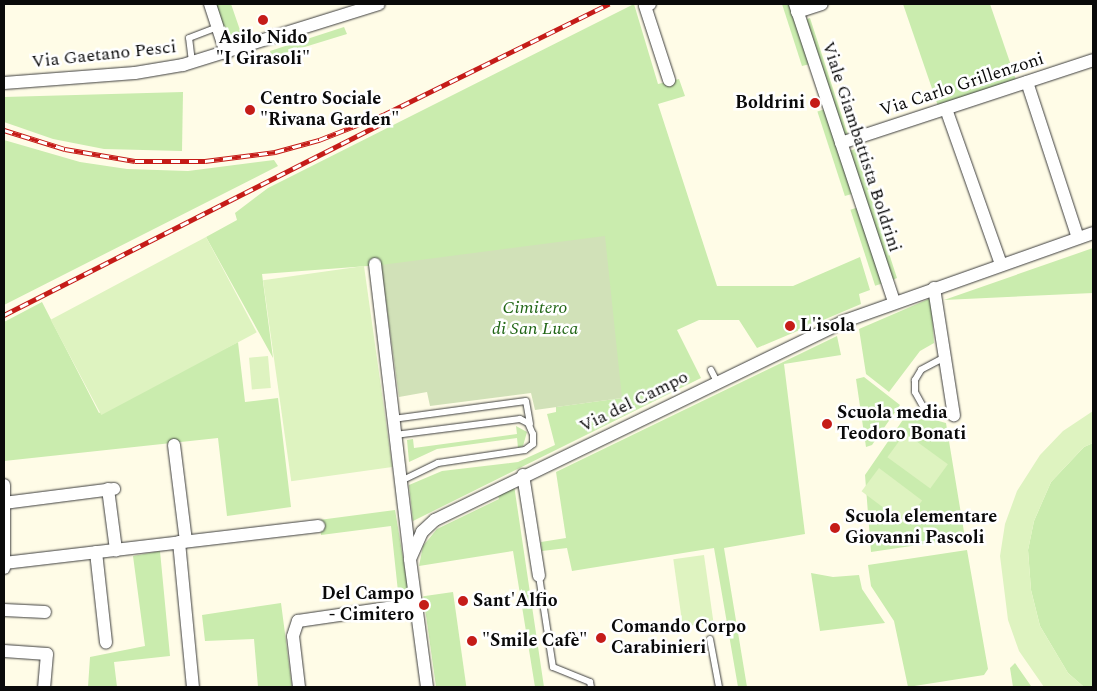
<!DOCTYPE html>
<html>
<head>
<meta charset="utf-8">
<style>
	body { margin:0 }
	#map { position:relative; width:1097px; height:691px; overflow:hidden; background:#fffce7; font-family:Spectral,serif }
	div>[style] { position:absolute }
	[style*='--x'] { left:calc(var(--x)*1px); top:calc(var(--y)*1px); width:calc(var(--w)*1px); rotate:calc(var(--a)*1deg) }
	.green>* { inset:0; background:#caecae; transform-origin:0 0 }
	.cemetery>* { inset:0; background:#d1e1b8 }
	.pitch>* { inset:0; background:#def3c0; transform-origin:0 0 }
	.roads { filter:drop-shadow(0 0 1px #3d3d3d) drop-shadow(0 0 1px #3d3d3d) }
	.service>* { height:6px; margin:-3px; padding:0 3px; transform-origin:3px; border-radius:3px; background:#fff }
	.minor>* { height:12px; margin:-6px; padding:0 6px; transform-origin:6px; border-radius:6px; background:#fff }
	.rail>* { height:5px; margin-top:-2.5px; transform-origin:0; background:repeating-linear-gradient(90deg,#fff 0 9px,#c51c18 0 18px); box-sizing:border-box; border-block:1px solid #c51c18 }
	.dots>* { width:14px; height:14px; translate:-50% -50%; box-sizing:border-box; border:2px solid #fff; border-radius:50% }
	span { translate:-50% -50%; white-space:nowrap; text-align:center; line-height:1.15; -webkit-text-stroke:5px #fff; paint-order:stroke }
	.poi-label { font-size:18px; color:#0a0a0a; font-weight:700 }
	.left { translate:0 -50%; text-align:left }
	.right { translate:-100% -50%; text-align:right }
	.street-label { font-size:18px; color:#0a0a0a }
	.park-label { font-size:18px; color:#216616; font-style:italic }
	.frame { position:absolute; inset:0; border:5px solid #0a0a0a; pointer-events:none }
</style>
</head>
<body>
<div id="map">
	<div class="green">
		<i style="clip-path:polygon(214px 4px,231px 4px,242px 36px,226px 41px)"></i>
		<i style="clip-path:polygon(634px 4px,658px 84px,679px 79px,685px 96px,658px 104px,717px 286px,793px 286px,860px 257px,870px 290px,859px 294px,861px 304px,757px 348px,739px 320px,699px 320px,677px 330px,701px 378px,413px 521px,409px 485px,442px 471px,518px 462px,555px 445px,547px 414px,556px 412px,556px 407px,622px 398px,381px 265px,262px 274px,273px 358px,206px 237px,237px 220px,235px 213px,268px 188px)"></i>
		<i style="clip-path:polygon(782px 4px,789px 4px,810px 64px,802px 66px)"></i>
		<i style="clip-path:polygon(903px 4px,990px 4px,1016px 80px,938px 106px)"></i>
		<i style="left:810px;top:18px;width:122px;height:8px;rotate:72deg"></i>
		<i style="clip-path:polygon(344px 27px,347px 34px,272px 57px,270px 51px)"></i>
		<i style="clip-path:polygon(183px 92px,182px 151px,104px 149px,53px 139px,4px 122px,4px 97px)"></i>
		<i style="left:825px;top:109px;width:89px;height:8px;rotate:72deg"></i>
		<i style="clip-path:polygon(4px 140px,80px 162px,127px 169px,188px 171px,274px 160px,278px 166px,4px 305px)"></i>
		<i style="clip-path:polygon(855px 149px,897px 278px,890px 281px,846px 152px)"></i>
		<i style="left:859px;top:207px;width:80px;height:9px;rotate:72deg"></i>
		<i style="clip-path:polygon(1093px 248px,1093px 293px,944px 300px)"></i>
		<i style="clip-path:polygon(931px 298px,934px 343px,920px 351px,889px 392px,866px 374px,859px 329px)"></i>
		<i style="clip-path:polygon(42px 302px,99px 413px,238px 342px,245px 402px,278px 398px,291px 507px,227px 516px,218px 438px,4px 461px,4px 322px)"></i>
		<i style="clip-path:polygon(837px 336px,841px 355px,784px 364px,805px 534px,724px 548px,747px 687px,738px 687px,714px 548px,572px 571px,567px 548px,542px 551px,541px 542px,566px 538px,556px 472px)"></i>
		<i style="clip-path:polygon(864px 377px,900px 405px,872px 445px,866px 447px,856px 379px)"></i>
		<i style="clip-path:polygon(911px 408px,924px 417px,946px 423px,965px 538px,871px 552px,865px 475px)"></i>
		<i style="clip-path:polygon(516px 426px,527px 432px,523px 446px,518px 448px,517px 438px,437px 449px,409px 462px,407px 440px,413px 439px,414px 448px,517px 434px)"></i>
		<i style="clip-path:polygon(1093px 443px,1093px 687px,1084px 687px,1068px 673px,1040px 626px,1031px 590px,1028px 550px,1034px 521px,1051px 482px,1084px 447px)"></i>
		<i style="clip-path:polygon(514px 485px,544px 687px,535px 687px,513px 551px,419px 566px,423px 546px,437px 529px,499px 499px,497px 492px)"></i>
		<i style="clip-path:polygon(395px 510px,408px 587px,406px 595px,399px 601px,391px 526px,321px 535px,319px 520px)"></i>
		<i style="clip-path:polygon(967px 550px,988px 669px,984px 675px,908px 687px,894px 621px,871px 586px,868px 565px)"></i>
		<i style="clip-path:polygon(160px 551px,170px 656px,114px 662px,117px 687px,88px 687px,90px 657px,145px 646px,133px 556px)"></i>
		<i style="clip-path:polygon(811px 573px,833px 577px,859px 575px,862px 589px,885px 623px,820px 631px)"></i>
		<i style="left:453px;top:592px;width:96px;height:30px;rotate:82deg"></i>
		<i style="clip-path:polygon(281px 603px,292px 687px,258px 687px,254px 639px,205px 641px,202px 615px)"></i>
		<i style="clip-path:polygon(1015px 663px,1031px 686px,1032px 687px,1013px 687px,1010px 668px)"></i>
	</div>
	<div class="cemetery">
		<i style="clip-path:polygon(605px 236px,622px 398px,535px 410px,531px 393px,430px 406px,427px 392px,399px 397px,381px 265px)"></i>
	</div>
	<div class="pitch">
		<i style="left:206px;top:237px;width:108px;height:176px;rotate:62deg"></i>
		<i style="left:364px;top:266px;width:203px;height:102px;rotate:82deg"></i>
		<i style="left:268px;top:356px;width:32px;height:19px;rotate:85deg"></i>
		<i style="clip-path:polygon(1093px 411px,1093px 443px,1084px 447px,1051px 482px,1034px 521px,1028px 550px,1031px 590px,1040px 626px,1068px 673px,1084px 687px,1044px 687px,1019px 651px,1008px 620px,1000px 556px,1005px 524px,1017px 491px,1040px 455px,1063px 431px)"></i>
		<i style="left:905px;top:433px;width:53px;height:30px;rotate:36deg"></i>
		<i style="left:879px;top:468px;width:54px;height:29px;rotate:37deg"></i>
		<i style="left:704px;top:555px;width:68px;height:31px;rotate:82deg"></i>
	</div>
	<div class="roads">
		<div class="service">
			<i style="--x:192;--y:62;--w:24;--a:-97"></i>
			<i style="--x:189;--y:38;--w:30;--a:-21"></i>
			<i style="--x:945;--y:357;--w:27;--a:152"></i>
			<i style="--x:921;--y:370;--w:12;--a:121"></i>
			<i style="--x:915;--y:380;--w:12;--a:90"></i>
			<i style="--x:915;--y:392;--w:21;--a:61"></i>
			<i style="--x:925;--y:410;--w:29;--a:10"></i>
			<i style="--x:711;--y:370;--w:13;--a:63"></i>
			<i style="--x:393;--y:419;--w:134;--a:-7.7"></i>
			<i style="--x:526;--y:401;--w:23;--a:80"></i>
			<i style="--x:395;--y:435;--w:126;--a:-7.3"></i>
			<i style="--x:520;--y:419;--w:9;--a:27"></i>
			<i style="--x:528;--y:423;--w:12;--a:66"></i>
			<i style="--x:533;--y:434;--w:10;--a:90"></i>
			<i style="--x:533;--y:444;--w:10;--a:143"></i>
			<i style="--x:525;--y:450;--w:88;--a:171.5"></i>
			<i style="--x:438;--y:463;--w:41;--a:154.1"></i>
			<i style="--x:539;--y:576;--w:92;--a:81.3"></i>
			<i style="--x:553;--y:667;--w:40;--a:22"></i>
			<i style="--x:590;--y:682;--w:5;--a:79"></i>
			<i style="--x:710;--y:639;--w:49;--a:79.4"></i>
		</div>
		<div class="minor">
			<i style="--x:210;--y:4;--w:52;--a:71.9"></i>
			<i style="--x:650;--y:4;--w:5;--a:158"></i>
			<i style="--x:645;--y:6;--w:78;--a:72"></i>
			<i style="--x:795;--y:4;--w:313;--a:71.6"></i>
			<i style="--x:797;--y:12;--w:26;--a:-18"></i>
			<i style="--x:1027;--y:82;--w:164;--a:71.9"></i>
			<i style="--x:4;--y:83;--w:131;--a:-4.4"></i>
			<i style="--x:135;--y:73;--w:49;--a:-9.5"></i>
			<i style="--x:183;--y:65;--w:205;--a:-17.3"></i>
			<i style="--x:946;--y:109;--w:164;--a:70.5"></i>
			<i style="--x:841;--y:143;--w:265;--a:-18.2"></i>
			<i style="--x:375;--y:264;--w:294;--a:83.2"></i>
			<i style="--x:934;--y:288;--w:129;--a:81.1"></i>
			<i style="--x:174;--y:445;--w:97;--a:82.9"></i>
			<i style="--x:523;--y:475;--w:102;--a:81"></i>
			<i style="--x:4;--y:485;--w:83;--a:90"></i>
			<i style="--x:108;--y:489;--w:62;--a:82.5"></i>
			<i style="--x:4;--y:503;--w:111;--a:-7.3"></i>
			<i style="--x:179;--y:542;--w:146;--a:84.5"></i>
			<i style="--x:96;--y:552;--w:91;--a:83.7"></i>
			<i style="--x:4;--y:563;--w:317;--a:-6.7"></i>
			<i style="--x:4;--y:610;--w:41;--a:2.8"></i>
			<i style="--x:4;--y:651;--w:43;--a:4"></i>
			<i style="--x:47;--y:654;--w:33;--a:95"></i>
			<i style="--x:299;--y:687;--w:51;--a:-96.7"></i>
			<i style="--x:293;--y:636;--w:16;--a:-72"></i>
			<i style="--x:298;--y:621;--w:118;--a:-8.3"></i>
			<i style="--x:427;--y:687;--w:129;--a:-97.6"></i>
			<i style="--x:410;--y:559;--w:30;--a:-66"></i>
			<i style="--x:422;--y:532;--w:18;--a:-43"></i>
			<i style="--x:435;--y:520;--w:453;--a:-25.9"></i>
			<i style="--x:842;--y:322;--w:266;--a:-19.5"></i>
		</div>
	</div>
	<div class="rail">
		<i style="--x:4;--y:130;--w:64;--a:17.3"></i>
		<i style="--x:65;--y:149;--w:71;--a:9.7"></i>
		<i style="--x:135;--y:161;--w:70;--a:0"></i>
		<i style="--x:205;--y:161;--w:71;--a:-7.3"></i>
		<i style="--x:275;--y:152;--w:46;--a:-15.3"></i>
		<i style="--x:319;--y:140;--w:71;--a:-21.5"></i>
		<i style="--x:385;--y:114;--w:250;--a:-26.2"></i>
		<i style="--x:4;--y:315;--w:424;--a:-26.9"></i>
	</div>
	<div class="dots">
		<i style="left:263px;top:20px;background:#c51c18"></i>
		<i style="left:815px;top:103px;background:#c51c18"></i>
		<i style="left:250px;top:110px;background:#c51c18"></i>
		<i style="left:790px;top:326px;background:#c51c18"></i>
		<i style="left:827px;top:424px;background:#c51c18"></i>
		<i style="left:835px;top:528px;background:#c51c18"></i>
		<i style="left:463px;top:601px;background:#c51c18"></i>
		<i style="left:424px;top:605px;background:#c51c18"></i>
		<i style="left:601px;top:638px;background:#c51c18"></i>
		<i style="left:472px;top:641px;background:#c51c18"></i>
	</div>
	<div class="poi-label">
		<span style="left:263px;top:49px">Asilo Nido<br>"I Girasoli"</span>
		<span class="left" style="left:260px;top:110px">Centro Sociale<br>"Rivana Garden"</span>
		<span class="right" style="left:805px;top:103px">Boldrini</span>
		<span class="left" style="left:800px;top:326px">L'isola</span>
		<span class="left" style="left:837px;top:424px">Scuola media<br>Teodoro Bonati</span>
		<span class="left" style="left:845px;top:528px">Scuola elementare<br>Giovanni Pascoli</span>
		<span class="right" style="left:414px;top:605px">Del Campo<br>- Cimitero</span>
		<span class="left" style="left:473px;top:601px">Sant'Alfio</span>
		<span class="left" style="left:611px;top:638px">Comando Corpo<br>Carabinieri</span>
		<span class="left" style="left:482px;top:641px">"Smile Cafè"</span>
	</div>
	<div class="street-label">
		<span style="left:104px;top:55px;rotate:-6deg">Via Gaetano Pesci</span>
		<span style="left:962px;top:85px;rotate:-18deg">Via Carlo Grillenzoni</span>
		<span style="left:861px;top:147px;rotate:72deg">Viale Giambattista Boldrini</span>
		<span style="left:634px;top:402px;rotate:-26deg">Via del Campo</span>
	</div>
	<div class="park-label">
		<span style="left:535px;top:319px">Cimitero<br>di San Luca</span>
	</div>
	<div class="frame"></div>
</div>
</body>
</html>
